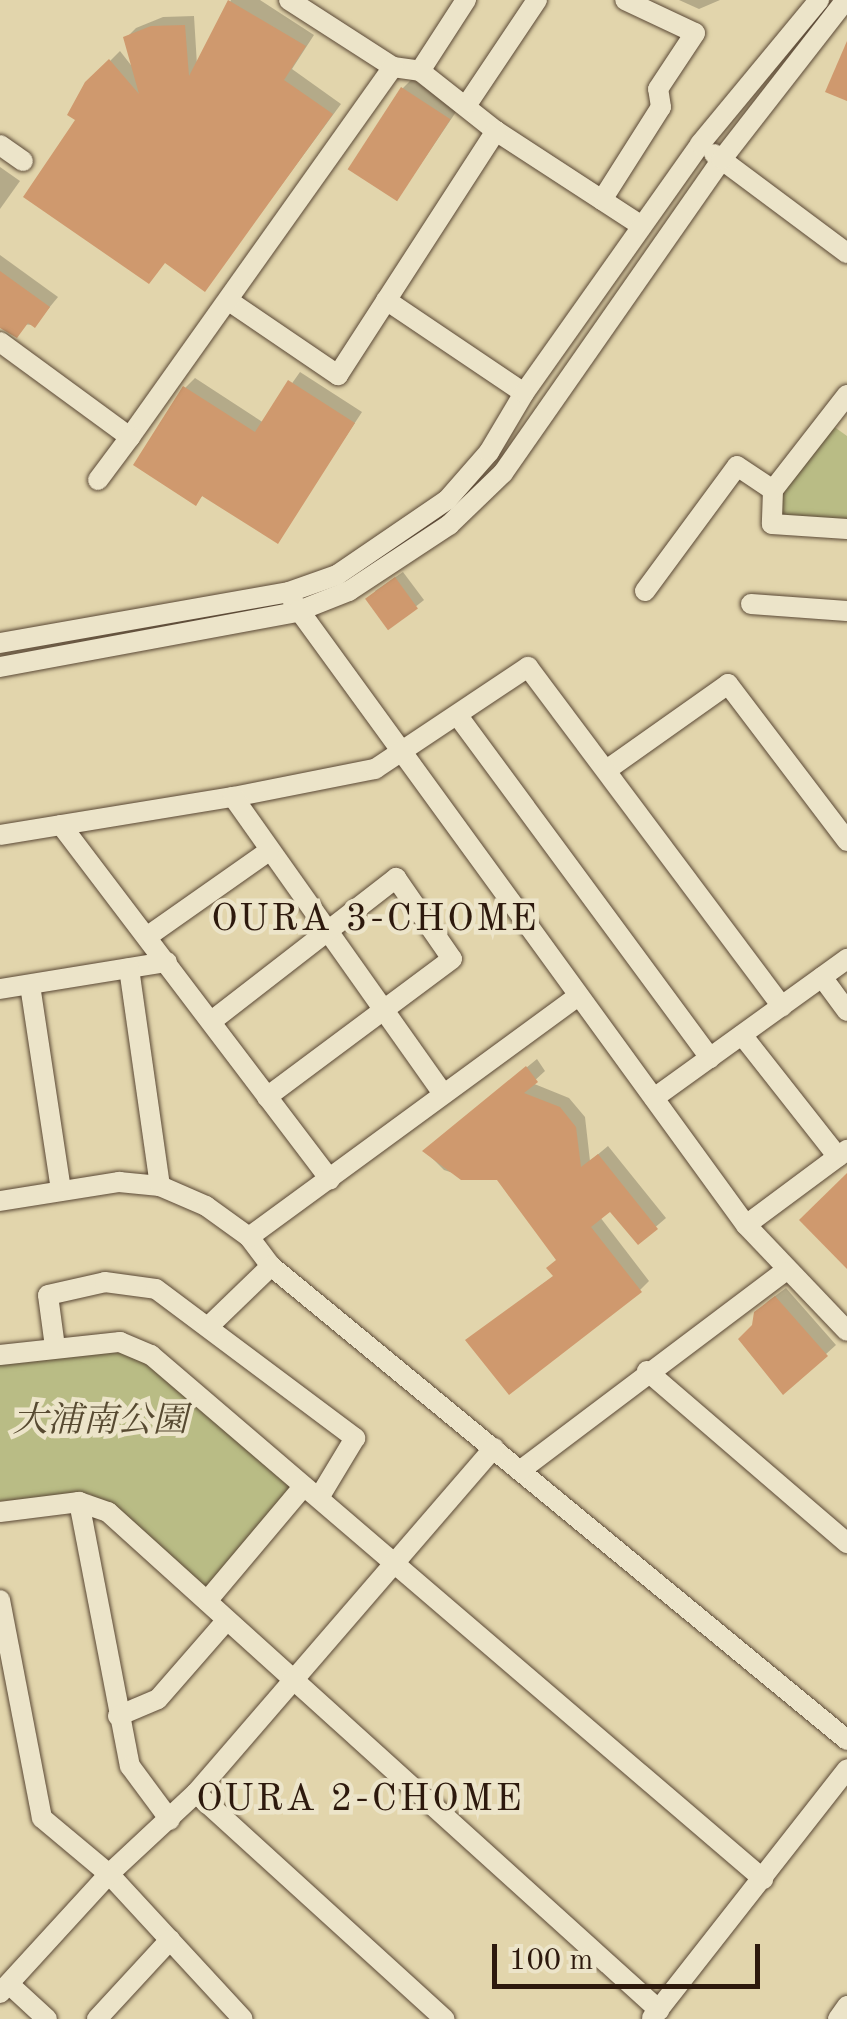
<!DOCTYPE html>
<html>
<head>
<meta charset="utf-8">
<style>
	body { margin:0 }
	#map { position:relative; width:847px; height:2019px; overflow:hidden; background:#e2d5ac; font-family:"Old Standard TT","Noto Serif JP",serif }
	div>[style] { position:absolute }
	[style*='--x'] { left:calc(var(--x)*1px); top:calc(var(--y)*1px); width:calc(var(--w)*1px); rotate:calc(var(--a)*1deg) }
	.green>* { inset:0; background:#b9bc85 }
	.shadow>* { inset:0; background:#0003 }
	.building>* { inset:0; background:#cf996e; transform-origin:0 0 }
	.roads { filter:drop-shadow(0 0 2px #5a4835) drop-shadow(0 0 2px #5a4835) }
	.minor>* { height:20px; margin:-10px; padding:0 10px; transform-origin:10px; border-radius:10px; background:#ece4c9 }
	span { translate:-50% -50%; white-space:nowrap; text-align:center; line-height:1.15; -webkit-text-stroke:9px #ece4c9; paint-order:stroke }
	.park-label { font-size:35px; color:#574a31; font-style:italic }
	.neighbourhood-label { font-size:38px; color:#2d190d; letter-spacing:2.5px }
	.scale { position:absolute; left:492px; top:1944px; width:268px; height:45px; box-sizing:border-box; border:5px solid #2d190d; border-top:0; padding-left:12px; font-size:30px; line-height:35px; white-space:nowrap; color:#2d190d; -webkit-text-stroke:8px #ece4c9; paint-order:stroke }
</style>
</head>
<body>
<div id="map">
	<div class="green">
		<i style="clip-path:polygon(833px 426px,847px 436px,847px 521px,781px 515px,780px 494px)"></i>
		<i style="clip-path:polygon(119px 1349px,145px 1361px,290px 1484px,291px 1492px,212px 1585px,204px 1586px,90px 1494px,0 1501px,0 1363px)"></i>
	</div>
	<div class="shadow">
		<i style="clip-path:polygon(231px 0,260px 0,314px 35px,292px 69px,341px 104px,205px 289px,166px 261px,79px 120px,87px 84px,120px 51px,134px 69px,126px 38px,136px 28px,163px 17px,194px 16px,197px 65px)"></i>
		<i style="clip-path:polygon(679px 0,720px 0,699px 9px)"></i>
		<i style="clip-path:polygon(412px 79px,458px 109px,398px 198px,403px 88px)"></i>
		<i style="clip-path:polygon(0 167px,20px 181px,0 209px)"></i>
		<i style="clip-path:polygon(0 255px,58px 297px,35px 325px,0 323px)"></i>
		<i style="clip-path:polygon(300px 372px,362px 412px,277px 541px,204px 494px,196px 503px,185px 388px,195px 378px,264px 423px)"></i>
		<i style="clip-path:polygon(403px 572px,424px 600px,390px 627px,375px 591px)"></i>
		<i style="clip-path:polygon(537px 1059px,545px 1071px,532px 1083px,569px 1098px,585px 1117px,590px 1161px,608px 1146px,666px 1218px,638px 1242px,611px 1209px,600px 1217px,649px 1281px,640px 1290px,468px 1340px,555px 1275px,558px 1259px,498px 1177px,471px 1179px,444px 1170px,425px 1151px)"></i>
		<i style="clip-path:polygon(786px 1288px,836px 1345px,784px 1392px,755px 1325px,767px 1302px)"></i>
	</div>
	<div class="building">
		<i style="clip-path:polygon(228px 0,306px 46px,284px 80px,333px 114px,205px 292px,165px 263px,149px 284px,23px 197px,75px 120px,67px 115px,85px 82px,109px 59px,139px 94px,123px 37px,151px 26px,185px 25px,189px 76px)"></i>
		<i style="clip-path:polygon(847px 41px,847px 101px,825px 92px)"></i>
		<i style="left:401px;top:87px;width:59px;height:98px;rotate:33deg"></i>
		<i style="clip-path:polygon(0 271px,50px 307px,35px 328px,28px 323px,17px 338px,0 328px)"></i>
		<i style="clip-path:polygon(288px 380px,355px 423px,278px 544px,202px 496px,196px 506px,133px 465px,183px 386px,255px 432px)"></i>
		<i style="left:395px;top:577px;width:39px;height:37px;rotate:54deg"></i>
		<i style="clip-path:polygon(526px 1066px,538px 1082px,524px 1093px,560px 1107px,576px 1127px,581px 1167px,598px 1154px,658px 1229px,638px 1245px,610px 1212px,591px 1227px,642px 1292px,509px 1395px,465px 1340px,553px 1276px,546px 1268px,556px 1260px,497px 1180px,461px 1180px,422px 1151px)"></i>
		<i style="clip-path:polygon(847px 1173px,847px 1269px,799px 1220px)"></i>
		<i style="clip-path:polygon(775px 1296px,828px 1356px,783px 1395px,738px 1339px,752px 1325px,754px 1312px)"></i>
	</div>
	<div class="roads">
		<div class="minor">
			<i style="--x:289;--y:0;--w:124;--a:32.8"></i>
			<i style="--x:393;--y:67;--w:27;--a:8"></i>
			<i style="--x:420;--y:71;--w:97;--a:38.3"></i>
			<i style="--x:496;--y:131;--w:172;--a:33.1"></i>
			<i style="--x:420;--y:71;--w:85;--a:-57.1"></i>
			<i style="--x:468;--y:103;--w:124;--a:-56.2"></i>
			<i style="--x:0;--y:145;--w:28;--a:35"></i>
			<i style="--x:714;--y:154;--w:166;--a:36.7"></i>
			<i style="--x:602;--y:200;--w:110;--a:-57.6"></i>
			<i style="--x:661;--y:107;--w:18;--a:-99"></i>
			<i style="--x:658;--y:89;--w:67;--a:-56.5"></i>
			<i style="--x:695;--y:33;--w:77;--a:-154.8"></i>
			<i style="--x:386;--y:300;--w:166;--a:34"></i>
			<i style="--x:229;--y:301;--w:132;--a:34.2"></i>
			<i style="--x:338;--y:375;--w:291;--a:-57.1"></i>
			<i style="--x:0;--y:342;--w:161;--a:36.2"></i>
			<i style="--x:130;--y:437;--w:454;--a:-54.6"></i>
			<i style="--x:847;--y:395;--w:120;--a:127.9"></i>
			<i style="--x:773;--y:490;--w:34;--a:92"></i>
			<i style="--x:772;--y:524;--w:75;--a:3.8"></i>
			<i style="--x:98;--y:480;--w:54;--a:-53.3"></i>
			<i style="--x:645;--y:591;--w:155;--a:-53.6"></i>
			<i style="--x:737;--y:466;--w:43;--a:33.7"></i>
			<i style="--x:293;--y:602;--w:770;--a:53.98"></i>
			<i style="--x:746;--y:1225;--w:146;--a:46.4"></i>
			<i style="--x:751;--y:604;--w:96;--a:4.2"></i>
			<i style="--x:0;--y:643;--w:293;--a:-10"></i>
			<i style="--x:289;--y:592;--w:51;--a:-19.5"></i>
			<i style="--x:337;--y:575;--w:133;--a:-34.3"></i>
			<i style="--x:447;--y:500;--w:64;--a:-48.8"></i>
			<i style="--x:489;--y:452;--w:69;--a:-59.3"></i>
			<i style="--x:524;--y:393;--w:305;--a:-54.7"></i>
			<i style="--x:700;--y:144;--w:187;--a:-50.4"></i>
			<i style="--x:0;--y:667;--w:301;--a:-10.5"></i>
			<i style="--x:296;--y:612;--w:57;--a:-21.6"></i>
			<i style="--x:349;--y:591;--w:120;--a:-33.4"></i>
			<i style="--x:449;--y:525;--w:75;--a:-43.9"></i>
			<i style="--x:503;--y:473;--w:383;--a:-55.1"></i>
			<i style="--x:722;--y:159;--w:202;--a:-52.1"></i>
			<i style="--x:458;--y:716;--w:425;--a:53.6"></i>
			<i style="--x:608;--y:769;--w:147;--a:-35.3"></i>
			<i style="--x:728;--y:684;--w:197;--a:52.8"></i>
			<i style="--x:233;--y:797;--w:145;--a:-11.2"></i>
			<i style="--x:375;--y:769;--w:184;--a:-33.7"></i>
			<i style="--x:528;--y:667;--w:424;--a:53.2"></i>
			<i style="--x:61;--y:825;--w:445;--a:52.8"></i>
			<i style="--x:0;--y:835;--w:236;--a:-9.3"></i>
			<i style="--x:233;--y:797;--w:362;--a:54.7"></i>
			<i style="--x:148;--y:936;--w:148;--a:-35.1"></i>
			<i style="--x:822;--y:977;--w:42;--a:53.7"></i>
			<i style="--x:30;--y:985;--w:208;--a:81.4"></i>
			<i style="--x:0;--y:989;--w:169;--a:-9.2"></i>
			<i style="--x:213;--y:1020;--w:232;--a:-37.8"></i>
			<i style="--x:396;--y:878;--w:98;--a:55.3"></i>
			<i style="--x:452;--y:959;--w:231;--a:143.3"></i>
			<i style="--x:742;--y:1035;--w:155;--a:51.8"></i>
			<i style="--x:654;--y:1098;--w:238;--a:-35.8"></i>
			<i style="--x:160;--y:1186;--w:50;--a:23.5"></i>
			<i style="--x:206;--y:1206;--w:53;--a:35.8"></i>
			<i style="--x:249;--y:1237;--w:36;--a:53"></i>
			<i style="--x:271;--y:1266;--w:746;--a:39.45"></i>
			<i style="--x:0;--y:1201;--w:121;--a:-9.1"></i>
			<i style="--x:119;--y:1182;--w:41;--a:5.6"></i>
			<i style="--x:160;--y:1186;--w:220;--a:-98.1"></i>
			<i style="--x:746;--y:1225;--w:126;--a:-36.6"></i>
			<i style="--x:249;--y:1237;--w:408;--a:-36.2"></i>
			<i style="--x:210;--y:1325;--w:85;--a:-44"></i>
			<i style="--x:55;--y:1347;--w:52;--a:-97.7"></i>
			<i style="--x:48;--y:1295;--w:58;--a:-12.8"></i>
			<i style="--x:105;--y:1282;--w:51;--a:7.8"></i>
			<i style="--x:156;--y:1289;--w:249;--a:36.8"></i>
			<i style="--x:355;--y:1438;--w:68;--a:121.1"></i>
			<i style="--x:0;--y:1355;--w:121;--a:-6.2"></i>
			<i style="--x:120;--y:1342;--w:34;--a:23"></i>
			<i style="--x:151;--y:1355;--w:806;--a:40.57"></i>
			<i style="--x:647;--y:1371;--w:264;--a:40.7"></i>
			<i style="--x:521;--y:1470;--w:329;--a:-37"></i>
			<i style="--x:79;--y:1502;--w:269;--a:79.1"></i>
			<i style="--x:130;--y:1766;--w:67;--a:53.5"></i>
			<i style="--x:0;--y:1512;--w:80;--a:-7.2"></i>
			<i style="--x:79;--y:1502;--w:31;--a:19"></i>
			<i style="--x:108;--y:1512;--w:743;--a:42.11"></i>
			<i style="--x:0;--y:1600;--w:222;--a:79.1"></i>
			<i style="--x:42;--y:1818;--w:87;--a:39.9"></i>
			<i style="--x:109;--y:1874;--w:197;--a:47.3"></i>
			<i style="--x:207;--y:1601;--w:150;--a:-49.9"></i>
			<i style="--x:118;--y:1716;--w:43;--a:-23"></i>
			<i style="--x:158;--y:1699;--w:103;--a:-48.9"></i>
			<i style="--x:196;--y:1793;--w:336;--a:42.3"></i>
			<i style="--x:10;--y:1985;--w:50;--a:42.6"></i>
			<i style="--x:0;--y:1993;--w:161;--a:-47.5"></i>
			<i style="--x:109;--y:1874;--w:119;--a:-43"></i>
			<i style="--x:196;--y:1793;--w:456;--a:-49.2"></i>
			<i style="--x:652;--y:2018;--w:316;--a:-51.9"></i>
			<i style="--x:97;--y:2019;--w:108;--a:-47.3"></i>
			<i style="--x:838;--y:2019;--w:16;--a:-55"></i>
		</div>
	</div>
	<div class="park-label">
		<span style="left:100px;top:1422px">大浦南公園</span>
	</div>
	<div class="neighbourhood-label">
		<span style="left:375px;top:921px">OURA 3-CHOME</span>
		<span style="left:360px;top:1801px">OURA 2-CHOME</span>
	</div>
	<div class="scale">100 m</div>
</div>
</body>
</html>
